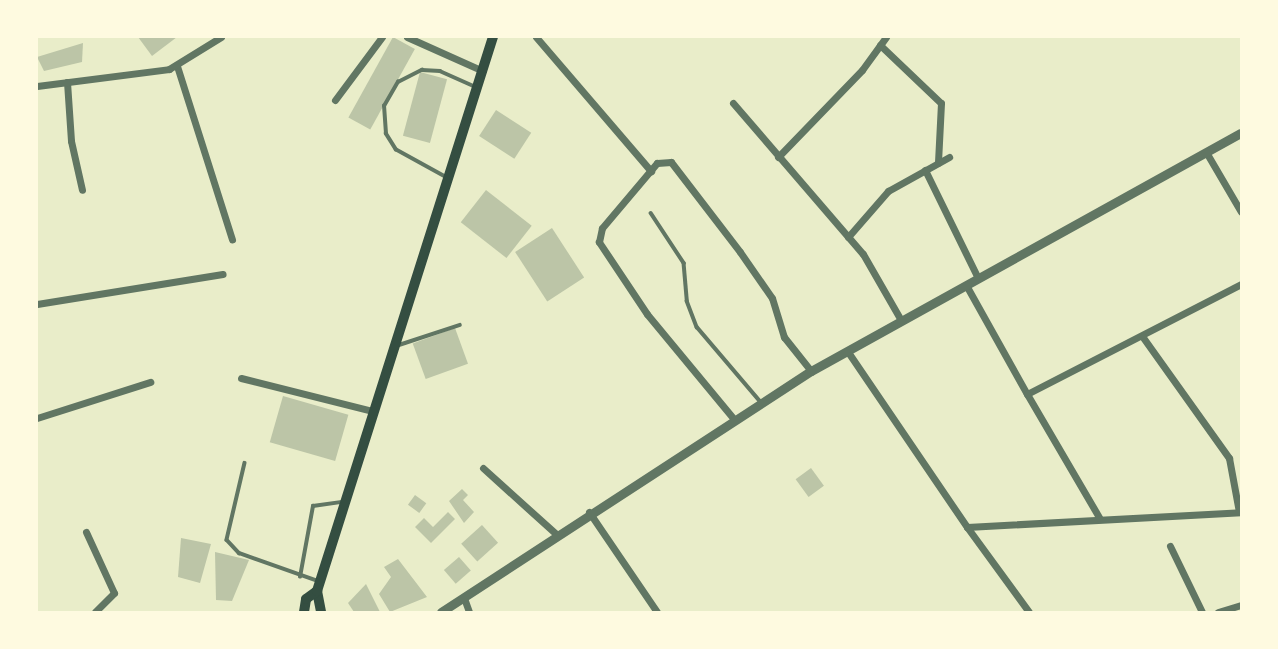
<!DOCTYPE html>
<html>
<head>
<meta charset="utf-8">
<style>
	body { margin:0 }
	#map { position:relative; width:1278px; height:649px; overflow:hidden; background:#e9edc9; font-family:"Space Grotesk",sans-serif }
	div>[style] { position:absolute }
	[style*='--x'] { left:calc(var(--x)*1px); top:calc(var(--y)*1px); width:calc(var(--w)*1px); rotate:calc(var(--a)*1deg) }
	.building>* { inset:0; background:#bcc5a7; transform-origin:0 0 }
	.service>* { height:3.5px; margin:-1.75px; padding:0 1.75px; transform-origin:1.75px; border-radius:1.75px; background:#617663 }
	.minor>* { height:7px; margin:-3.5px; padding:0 3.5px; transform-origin:3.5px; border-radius:3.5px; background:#617663 }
	.tertiary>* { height:9px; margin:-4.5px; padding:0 4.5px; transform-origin:4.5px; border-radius:4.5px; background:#617663 }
	.secondary>* { height:10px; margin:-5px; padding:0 5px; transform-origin:5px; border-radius:5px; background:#344e41 }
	span { translate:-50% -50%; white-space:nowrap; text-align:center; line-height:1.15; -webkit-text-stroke:6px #fefae0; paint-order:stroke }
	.frame { position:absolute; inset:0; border:38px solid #fefae0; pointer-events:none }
</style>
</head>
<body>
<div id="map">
	<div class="building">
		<i style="clip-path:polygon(138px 37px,177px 37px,152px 56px)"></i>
		<i style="left:393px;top:37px;width:25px;height:92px;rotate:29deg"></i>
		<i style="clip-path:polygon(83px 43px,82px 62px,44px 71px,37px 57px)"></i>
		<i style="left:420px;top:72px;width:28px;height:66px;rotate:15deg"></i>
		<i style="left:496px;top:110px;width:42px;height:31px;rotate:33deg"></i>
		<i style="left:486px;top:190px;width:58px;height:41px;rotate:38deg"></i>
		<i style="left:552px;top:228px;width:59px;height:44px;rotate:57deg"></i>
		<i style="left:455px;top:328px;width:38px;height:45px;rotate:70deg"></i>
		<i style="left:283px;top:396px;width:68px;height:48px;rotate:16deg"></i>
		<i style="left:811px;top:468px;width:22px;height:19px;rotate:54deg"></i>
		<i style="clip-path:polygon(462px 489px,468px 495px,463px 500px,474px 512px,464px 523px,449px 501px)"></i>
		<i style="left:415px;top:495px;width:14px;height:12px;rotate:36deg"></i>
		<i style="clip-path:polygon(448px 512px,455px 519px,431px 543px,415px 527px,424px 518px,433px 527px)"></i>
		<i style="left:482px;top:525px;width:24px;height:28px;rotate:48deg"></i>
		<i style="clip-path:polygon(181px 538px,211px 544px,200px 583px,178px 577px)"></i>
		<i style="clip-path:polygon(215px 552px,249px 560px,232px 601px,216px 600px)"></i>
		<i style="left:459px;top:557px;width:18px;height:20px;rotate:49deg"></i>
		<i style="clip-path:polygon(398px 559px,427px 597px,390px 612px,379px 594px,391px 577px,384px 567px)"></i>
		<i style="clip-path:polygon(366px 584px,380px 612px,354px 612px,348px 603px)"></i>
	</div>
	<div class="service">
		<i style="--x:447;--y:178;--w:58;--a:-151.2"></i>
		<i style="--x:396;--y:150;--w:19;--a:-122"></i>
		<i style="--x:386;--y:134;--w:28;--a:-94"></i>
		<i style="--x:384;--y:106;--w:28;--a:-60"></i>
		<i style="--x:398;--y:82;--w:27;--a:-27"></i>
		<i style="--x:422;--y:70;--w:18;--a:3"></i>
		<i style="--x:440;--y:71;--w:37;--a:24"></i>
		<i style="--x:651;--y:213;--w:60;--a:56.6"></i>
		<i style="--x:684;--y:263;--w:38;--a:85"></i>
		<i style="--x:687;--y:301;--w:28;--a:69"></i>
		<i style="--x:697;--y:327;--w:97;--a:49.6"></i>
		<i style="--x:396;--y:346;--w:67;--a:-18.2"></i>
		<i style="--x:245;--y:463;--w:79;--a:103.2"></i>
		<i style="--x:227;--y:540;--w:18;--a:47"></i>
		<i style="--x:239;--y:553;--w:84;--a:19.5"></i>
		<i style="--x:300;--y:577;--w:72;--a:-79.6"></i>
		<i style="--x:313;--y:506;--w:29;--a:-8"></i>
	</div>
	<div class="minor">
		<i style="--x:407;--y:37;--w:83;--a:24.1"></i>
		<i style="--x:536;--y:37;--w:177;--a:49.4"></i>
		<i style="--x:880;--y:45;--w:84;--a:43.6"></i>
		<i style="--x:941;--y:103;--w:60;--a:92.9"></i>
		<i style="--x:177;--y:66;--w:182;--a:72.4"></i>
		<i style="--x:67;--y:82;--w:59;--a:86.1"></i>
		<i style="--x:71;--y:141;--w:50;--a:77.3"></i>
		<i style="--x:37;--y:86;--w:133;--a:-7.3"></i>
		<i style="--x:169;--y:69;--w:61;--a:-31.6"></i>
		<i style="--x:335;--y:100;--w:79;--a:-53.3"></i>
		<i style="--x:733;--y:103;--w:199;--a:49.3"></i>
		<i style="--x:863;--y:254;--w:76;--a:60.1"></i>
		<i style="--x:1206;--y:152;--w:69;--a:59.7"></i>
		<i style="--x:778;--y:157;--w:121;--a:-46"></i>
		<i style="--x:862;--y:70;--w:41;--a:-54"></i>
		<i style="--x:925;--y:170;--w:120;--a:63.9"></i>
		<i style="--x:848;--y:237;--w:61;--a:-49"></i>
		<i style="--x:888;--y:191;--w:70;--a:-29.1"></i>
		<i style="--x:966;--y:285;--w:125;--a:60.8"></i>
		<i style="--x:1027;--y:394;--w:241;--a:-27.2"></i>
		<i style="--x:37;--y:304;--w:188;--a:-9.2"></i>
		<i style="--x:1142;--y:336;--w:150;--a:54.5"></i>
		<i style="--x:1229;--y:458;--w:55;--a:79.5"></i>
		<i style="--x:848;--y:352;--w:212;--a:55.8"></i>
		<i style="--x:967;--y:527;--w:274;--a:-3.1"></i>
		<i style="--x:241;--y:378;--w:135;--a:14.1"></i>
		<i style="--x:1027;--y:394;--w:143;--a:59.7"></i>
		<i style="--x:37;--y:418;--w:119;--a:-17.7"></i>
		<i style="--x:733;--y:418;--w:135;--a:-129.6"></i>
		<i style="--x:647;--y:314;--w:87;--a:-123.7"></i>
		<i style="--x:599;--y:242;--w:14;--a:-78"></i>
		<i style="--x:602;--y:228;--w:85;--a:-49.8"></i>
		<i style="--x:657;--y:163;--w:14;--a:-4"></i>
		<i style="--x:671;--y:162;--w:113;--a:52.5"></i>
		<i style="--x:740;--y:252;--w:56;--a:55.2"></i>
		<i style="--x:772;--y:298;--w:41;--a:72.9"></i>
		<i style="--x:784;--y:337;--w:43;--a:51.5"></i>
		<i style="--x:483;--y:468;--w:98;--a:42.1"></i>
		<i style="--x:589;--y:512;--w:121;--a:55.8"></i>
		<i style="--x:967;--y:527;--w:105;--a:53.9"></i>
		<i style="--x:86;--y:532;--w:67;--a:65.3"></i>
		<i style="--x:114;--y:593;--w:27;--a:135"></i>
		<i style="--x:1170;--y:546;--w:73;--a:64.1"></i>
		<i style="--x:464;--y:598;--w:15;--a:70"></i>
		<i style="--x:1218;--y:612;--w:24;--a:-17"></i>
	</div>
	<div class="tertiary">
		<i style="--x:441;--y:612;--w:442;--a:-33.1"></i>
		<i style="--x:811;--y:371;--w:491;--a:-29"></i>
	</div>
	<div class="secondary">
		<i style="--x:317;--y:591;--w:21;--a:79"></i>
		<i style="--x:304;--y:612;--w:13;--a:-81"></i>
		<i style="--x:306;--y:599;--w:14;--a:-36"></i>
		<i style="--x:317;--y:591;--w:581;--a:-72.38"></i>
	</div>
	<div class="frame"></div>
</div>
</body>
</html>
